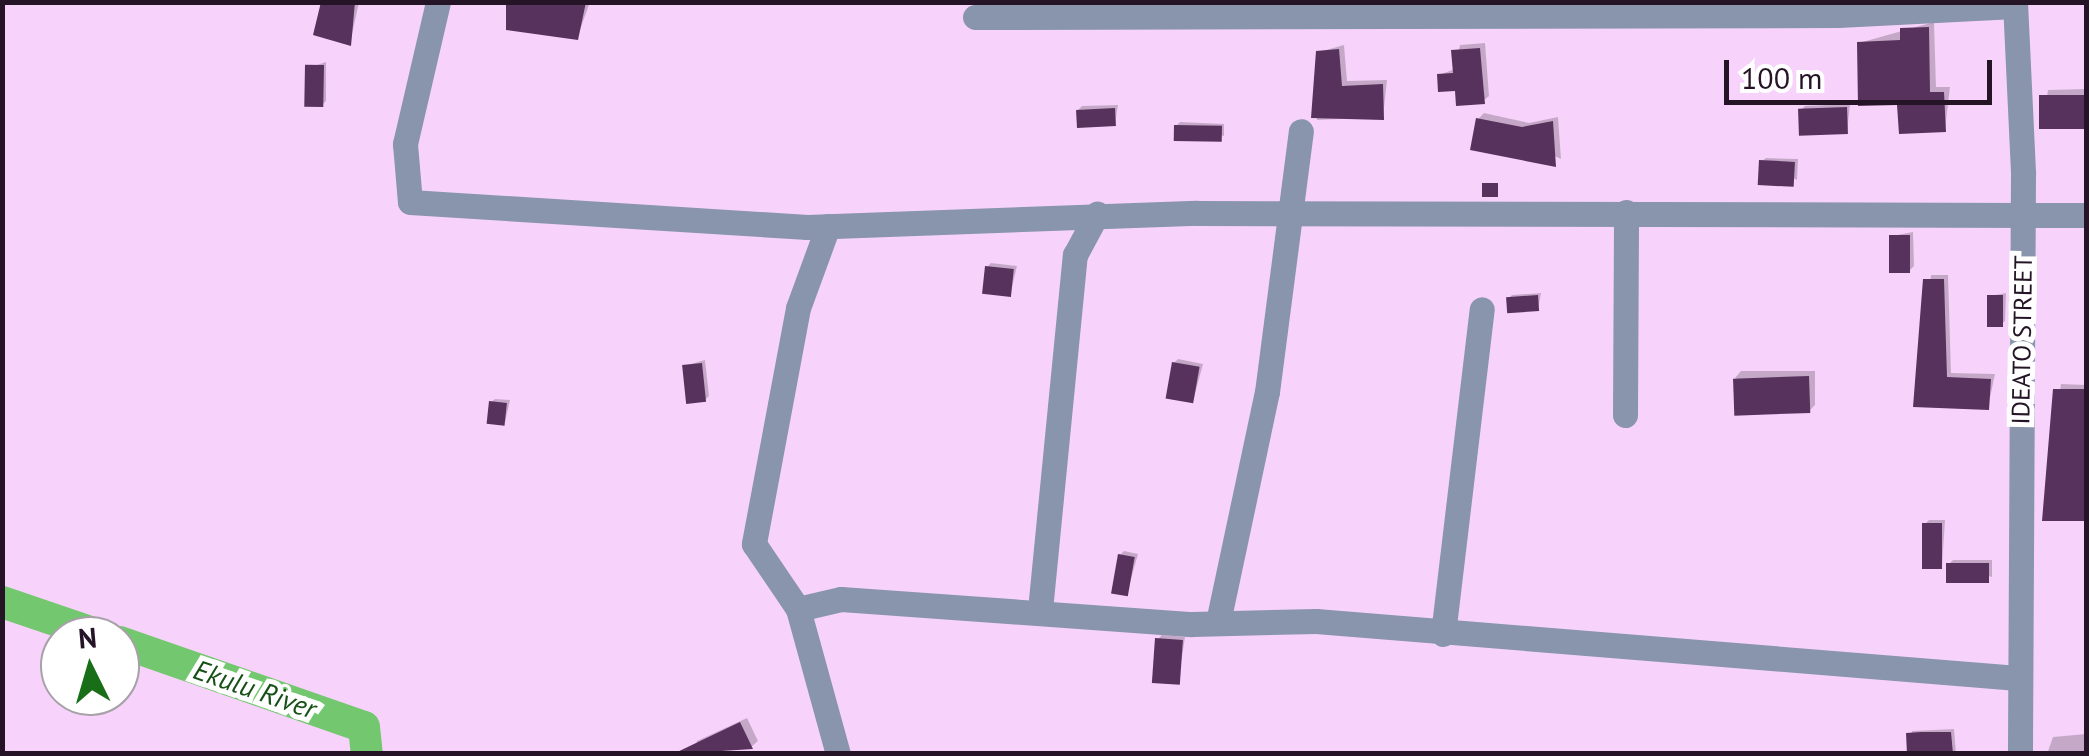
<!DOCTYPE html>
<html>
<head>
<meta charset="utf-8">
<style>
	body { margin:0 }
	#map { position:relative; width:2089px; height:756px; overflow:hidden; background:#f7d3fb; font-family:"PT Sans",sans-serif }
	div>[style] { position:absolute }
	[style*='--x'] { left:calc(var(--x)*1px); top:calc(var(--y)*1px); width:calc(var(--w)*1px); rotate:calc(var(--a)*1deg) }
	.shadow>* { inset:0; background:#0003 }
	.river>* { height:32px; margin:-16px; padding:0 16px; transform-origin:16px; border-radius:16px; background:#73c76e }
	.building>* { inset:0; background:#57325c; transform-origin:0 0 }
	.minor>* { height:25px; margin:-12.5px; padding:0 12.5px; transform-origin:12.5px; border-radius:12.5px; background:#8895ac }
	span { translate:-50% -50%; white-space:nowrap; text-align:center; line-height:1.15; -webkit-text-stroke:10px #fff; paint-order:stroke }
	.street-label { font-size:25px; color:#241426 }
	.water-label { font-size:28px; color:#185117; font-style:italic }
	.frame { position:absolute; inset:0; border:5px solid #241426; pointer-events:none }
	.north { position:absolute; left:40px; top:616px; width:100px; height:100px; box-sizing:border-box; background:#fff; border:2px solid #a7a1a8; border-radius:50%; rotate:355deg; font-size:28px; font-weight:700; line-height:40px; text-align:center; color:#241426 }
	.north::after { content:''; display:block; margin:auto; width:35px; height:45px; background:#196e18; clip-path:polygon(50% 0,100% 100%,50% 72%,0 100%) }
	.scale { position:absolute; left:1724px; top:60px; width:268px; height:45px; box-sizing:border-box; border:5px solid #241426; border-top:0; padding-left:12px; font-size:30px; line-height:35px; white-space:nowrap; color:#241426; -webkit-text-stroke:8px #fff; paint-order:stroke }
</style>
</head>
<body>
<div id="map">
	<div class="shadow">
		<i style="clip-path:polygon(324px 2px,359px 2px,350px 44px)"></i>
		<i style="clip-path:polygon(509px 2px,590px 2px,577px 38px)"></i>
		<i style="clip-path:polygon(1934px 22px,1936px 87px,1950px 87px,1945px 129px,1900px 102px,1859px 43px)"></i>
		<i style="clip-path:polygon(1485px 43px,1489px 96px,1483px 101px,1439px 75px,1455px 69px,1460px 45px)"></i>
		<i style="clip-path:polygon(1344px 45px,1347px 81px,1387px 80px,1383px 117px,1317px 120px,1319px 52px)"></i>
		<i style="clip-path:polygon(326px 62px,326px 101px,322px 105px,308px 68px)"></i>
		<i style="clip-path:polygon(2086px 89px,2086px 127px,2042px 127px,2048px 90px)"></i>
		<i style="clip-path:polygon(1850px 104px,1847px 132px,1801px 110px,1805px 106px)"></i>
		<i style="clip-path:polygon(1118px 105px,1115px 123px,1078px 110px,1082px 106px)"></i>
		<i style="clip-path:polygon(1484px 113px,1529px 123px,1558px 117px,1561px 159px,1478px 119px)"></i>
		<i style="clip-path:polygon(1180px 122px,1224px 124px,1224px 136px,1176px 126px)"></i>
		<i style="clip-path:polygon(1766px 158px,1798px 159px,1797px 180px,1762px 161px)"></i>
		<i style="clip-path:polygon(1913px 232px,1914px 266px,1910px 270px,1892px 236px)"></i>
		<i style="clip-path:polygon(991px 263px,1017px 266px,1010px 295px,987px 267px)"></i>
		<i style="clip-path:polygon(1931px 275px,1948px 275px,1951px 373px,1995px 374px,1988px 407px,1916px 405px)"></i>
		<i style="clip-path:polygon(1541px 293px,1538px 309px,1508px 299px,1512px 295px)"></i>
		<i style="clip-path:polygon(2006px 293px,2005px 321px,2001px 324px,1990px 296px)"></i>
		<i style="clip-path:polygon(1178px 359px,1203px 364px,1193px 401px,1174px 363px)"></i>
		<i style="clip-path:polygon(705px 360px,709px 396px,705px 400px,684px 366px)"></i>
		<i style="clip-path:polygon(1741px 371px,1815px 371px,1815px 405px,1809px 411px,1735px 378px)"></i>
		<i style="clip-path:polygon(2061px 384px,2086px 385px,2086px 519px,2044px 518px)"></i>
		<i style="clip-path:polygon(495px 399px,510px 400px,505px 422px,491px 402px)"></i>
		<i style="clip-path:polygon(1929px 520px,1945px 520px,1942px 567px,1925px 524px)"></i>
		<i style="clip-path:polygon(1124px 551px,1138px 554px,1127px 593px,1120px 555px)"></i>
		<i style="clip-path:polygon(1953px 560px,1992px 560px,1992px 577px,1949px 564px)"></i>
		<i style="clip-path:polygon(1162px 635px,1185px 637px,1178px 683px,1158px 639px)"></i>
		<i style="clip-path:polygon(747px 718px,758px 741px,751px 747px,694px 754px,697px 741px)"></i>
		<i style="clip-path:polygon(1954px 729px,1956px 754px,1910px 754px,1912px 731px)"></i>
		<i style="clip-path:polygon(2086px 734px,2086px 754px,2047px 754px,2053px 737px)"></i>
	</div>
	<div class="river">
		<i style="--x:2;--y:602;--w:106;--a:18.8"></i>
		<i style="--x:120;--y:642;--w:258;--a:19.2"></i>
		<i style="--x:364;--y:727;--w:27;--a:84"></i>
	</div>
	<div class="building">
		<i style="clip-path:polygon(321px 2px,355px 2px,351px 46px,313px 35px)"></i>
		<i style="clip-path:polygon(506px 2px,586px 2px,578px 40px,506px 30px)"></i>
		<i style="clip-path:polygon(1929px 27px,1930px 92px,1944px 92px,1946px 132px,1899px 134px,1897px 105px,1858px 106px,1857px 42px,1900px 40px,1900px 28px)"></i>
		<i style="clip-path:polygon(1480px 48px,1485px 104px,1456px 106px,1455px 91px,1438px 92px,1437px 74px,1453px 73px,1451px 50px)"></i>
		<i style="clip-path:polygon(1339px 49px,1342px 86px,1383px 84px,1384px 120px,1311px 118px,1316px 51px)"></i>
		<i style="left:324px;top:65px;width:42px;height:19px;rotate:91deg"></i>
		<i style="left:2039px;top:95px;width:47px;height:34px"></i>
		<i style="left:1847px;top:107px;width:27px;height:49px;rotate:88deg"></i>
		<i style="left:1115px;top:108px;width:18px;height:39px;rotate:87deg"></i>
		<i style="clip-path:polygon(1476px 118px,1522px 127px,1553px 121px,1556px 167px,1470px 150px)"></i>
		<i style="left:1174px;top:125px;width:48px;height:16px;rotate:1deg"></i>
		<i style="left:1759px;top:160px;width:36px;height:25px;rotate:3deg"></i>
		<i style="left:1482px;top:183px;width:16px;height:14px"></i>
		<i style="left:1889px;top:235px;width:21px;height:38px"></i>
		<i style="left:985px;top:266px;width:29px;height:28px;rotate:6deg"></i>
		<i style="clip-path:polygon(1923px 279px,1944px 279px,1947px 377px,1991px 379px,1989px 410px,1913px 407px)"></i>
		<i style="left:1538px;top:295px;width:16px;height:32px;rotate:86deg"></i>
		<i style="left:1987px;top:295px;width:16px;height:32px"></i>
		<i style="left:1172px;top:362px;width:28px;height:37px;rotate:10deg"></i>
		<i style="left:702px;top:363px;width:39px;height:20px;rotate:84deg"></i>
		<i style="left:1809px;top:376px;width:37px;height:76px;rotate:88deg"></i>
		<i style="clip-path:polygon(2053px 389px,2086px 389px,2086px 521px,2042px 521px)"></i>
		<i style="left:489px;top:401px;width:18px;height:23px;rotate:6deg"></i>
		<i style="left:1922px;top:523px;width:20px;height:46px"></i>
		<i style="left:1118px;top:554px;width:17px;height:40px;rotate:10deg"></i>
		<i style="left:1946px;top:563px;width:43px;height:20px"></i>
		<i style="left:1155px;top:638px;width:28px;height:45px;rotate:4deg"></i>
		<i style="clip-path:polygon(740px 722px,753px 749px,673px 754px)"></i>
		<i style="clip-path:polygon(1921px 732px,1951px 732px,1953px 754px,1907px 754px,1906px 733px)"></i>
	</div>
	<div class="minor">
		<i style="--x:438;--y:2;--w:146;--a:103.1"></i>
		<i style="--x:405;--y:144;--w:58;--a:85.1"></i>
		<i style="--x:410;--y:202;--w:398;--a:3.6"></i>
		<i style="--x:807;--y:227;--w:390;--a:-2.1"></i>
		<i style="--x:1197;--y:213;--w:889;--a:0.13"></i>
		<i style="--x:2015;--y:2;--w:172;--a:87.3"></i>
		<i style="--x:2023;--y:174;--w:580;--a:90.3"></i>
		<i style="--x:975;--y:17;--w:863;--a:-0.13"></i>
		<i style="--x:1838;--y:15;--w:177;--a:-2.9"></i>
		<i style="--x:828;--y:226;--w:87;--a:110.1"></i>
		<i style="--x:798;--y:308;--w:240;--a:100.6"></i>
		<i style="--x:754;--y:544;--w:78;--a:55.9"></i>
		<i style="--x:798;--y:609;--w:150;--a:74.6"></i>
		<i style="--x:1625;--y:415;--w:203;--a:-89.7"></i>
		<i style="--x:798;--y:609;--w:44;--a:-13.1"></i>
		<i style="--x:841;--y:599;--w:352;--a:4.1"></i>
		<i style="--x:1192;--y:624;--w:124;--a:-1.4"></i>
		<i style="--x:1316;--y:621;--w:704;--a:4.64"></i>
		<i style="--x:1040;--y:610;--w:357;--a:-84.4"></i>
		<i style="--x:1075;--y:255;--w:47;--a:-61.8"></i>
		<i style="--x:1218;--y:622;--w:235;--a:-78"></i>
		<i style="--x:1267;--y:392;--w:263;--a:-82.6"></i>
		<i style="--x:1443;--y:634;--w:327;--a:-83.2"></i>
	</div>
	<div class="street-label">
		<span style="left:2022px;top:340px;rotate:-89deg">IDEATO STREET</span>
	</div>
	<div class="water-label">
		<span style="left:255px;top:689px;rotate:19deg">Ekulu River</span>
	</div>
	<div class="frame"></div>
	<div class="north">N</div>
	<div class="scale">100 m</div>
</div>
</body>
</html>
